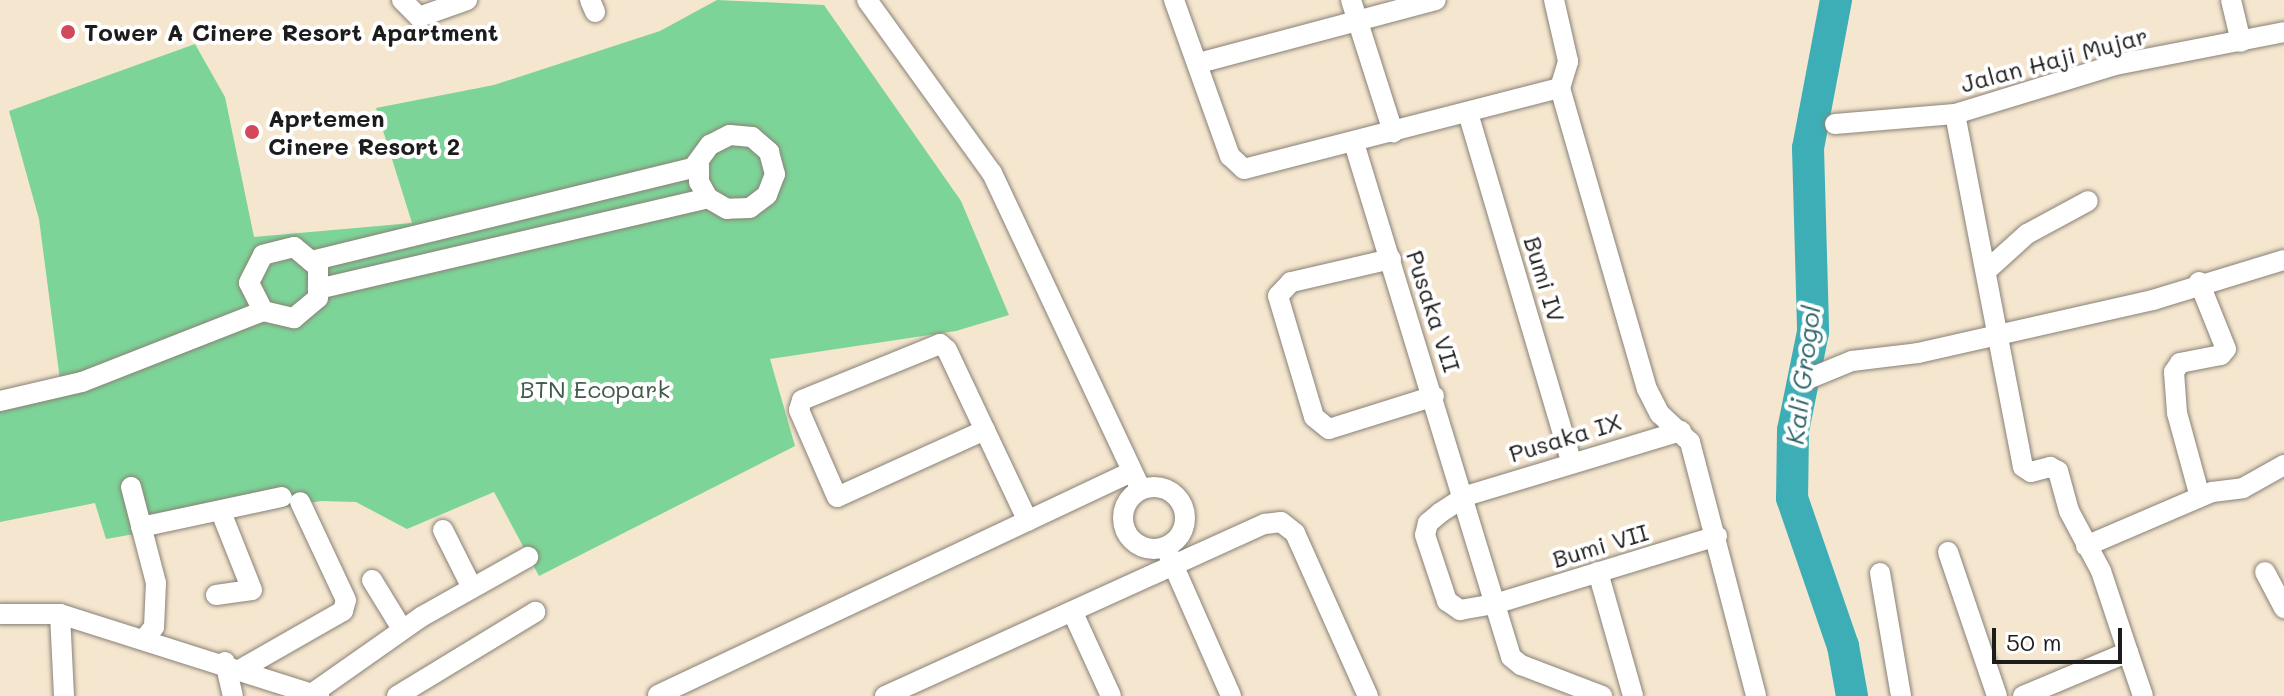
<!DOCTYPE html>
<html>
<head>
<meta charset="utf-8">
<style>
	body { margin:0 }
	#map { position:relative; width:2284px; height:696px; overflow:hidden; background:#f5e6cf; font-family:Mali,sans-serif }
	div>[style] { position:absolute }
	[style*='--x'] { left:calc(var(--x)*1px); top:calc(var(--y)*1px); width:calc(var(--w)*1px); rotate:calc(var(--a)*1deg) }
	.green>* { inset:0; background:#7dd498 }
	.river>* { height:32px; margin:-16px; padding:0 16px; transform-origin:16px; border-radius:16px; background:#3daeb6 }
	.roads { filter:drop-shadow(0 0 2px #888176) drop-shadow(0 0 2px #888176) }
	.minor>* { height:20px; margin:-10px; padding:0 10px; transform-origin:10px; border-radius:10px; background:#fff }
	.minor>.ring { margin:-10px; padding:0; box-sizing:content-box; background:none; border:20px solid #fff; border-radius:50% }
	.dots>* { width:22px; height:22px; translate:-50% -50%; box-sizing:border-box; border:4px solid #fff; border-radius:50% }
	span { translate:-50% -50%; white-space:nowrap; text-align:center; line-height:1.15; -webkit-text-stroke:8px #fff; paint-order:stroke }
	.poi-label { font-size:24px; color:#1c1c1c; font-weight:700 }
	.left { translate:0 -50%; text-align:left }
	.street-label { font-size:24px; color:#1c1c1c }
	.park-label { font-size:24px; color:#3e5c47 }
	.water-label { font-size:26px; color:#2c6569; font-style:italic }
	.scale { position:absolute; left:1992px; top:628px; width:130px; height:36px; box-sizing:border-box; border:4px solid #1c1c1c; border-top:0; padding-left:10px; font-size:24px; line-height:28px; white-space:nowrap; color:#1c1c1c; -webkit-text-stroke:6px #fff; paint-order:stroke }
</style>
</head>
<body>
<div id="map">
	<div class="green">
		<i style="clip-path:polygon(717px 0,824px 5px,961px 201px,1009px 315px,956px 331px,770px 359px,795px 446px,539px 576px,494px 492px,407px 529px,356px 502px,321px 501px,106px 539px,95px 503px,0 522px,0 396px,60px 380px,39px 219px,9px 111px,195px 44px,225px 97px,254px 237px,412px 223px,376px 108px,494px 85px,660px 31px)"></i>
	</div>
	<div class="river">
		<i style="--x:1836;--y:0;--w:151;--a:100.7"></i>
		<i style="--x:1808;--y:148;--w:184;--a:88.4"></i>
		<i style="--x:1813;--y:332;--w:100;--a:101.5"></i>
		<i style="--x:1793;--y:430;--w:68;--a:90.8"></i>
		<i style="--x:1792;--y:498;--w:157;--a:71"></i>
		<i style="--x:1843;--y:646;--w:51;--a:79.8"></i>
	</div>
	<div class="roads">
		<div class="minor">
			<i style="--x:402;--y:0;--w:24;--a:45"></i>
			<i style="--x:419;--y:17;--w:51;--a:-19.5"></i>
			<i style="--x:590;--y:0;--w:13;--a:67"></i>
			<i style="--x:867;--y:0;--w:213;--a:54.2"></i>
			<i style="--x:992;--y:173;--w:349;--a:64.8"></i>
			<i style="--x:1174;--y:0;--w:166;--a:70.3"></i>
			<i style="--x:1230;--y:156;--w:19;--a:43"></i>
			<i style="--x:1244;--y:169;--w:326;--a:-14.4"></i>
			<i style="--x:1560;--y:88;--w:28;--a:-73"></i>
			<i style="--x:1568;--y:61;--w:63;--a:-102.9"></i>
			<i style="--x:1351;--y:0;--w:139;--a:72.3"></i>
			<i style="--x:2231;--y:0;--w:43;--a:76.6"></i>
			<i style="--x:1199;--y:63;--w:245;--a:-14.9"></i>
			<i style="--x:1560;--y:88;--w:313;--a:73.9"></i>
			<i style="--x:1647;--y:389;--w:28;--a:63"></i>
			<i style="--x:1660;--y:414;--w:41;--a:43"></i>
			<i style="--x:1690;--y:442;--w:262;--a:75.4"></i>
			<i style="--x:1468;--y:113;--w:363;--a:73.5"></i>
			<i style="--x:1955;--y:114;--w:359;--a:79.1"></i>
			<i style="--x:2023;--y:467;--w:9;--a:32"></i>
			<i style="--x:2031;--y:472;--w:20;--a:-15"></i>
			<i style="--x:2050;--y:467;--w:9;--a:27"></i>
			<i style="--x:2058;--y:471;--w:41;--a:74.6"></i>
			<i style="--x:2069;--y:511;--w:68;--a:61.9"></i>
			<i style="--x:2101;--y:571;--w:85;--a:71.6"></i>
			<i style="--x:1835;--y:124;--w:120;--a:-4.8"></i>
			<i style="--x:1955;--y:114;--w:167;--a:-17"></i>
			<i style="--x:2115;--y:65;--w:172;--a:-11"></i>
			<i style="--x:1354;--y:143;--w:537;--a:73.01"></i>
			<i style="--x:1511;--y:657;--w:13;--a:39"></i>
			<i style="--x:1521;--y:665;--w:87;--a:20.9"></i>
			<i style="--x:1391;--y:259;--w:103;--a:167"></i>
			<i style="--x:1291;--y:282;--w:19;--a:133"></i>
			<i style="--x:1278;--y:296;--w:126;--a:73.4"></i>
			<i style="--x:1314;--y:417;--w:19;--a:39"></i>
			<i style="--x:1329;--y:429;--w:110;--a:-17.4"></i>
			<i style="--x:311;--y:261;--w:393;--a:-13.7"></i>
			<i style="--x:693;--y:168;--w:29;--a:-54"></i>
			<i style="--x:710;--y:145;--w:22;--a:-27"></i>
			<i style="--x:730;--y:135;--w:22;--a:5"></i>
			<i style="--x:752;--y:137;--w:23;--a:41"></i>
			<i style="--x:769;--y:152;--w:23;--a:75"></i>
			<i style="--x:775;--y:174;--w:22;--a:111"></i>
			<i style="--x:767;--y:195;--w:21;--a:143"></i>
			<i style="--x:750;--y:208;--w:23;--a:178"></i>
			<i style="--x:727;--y:209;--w:22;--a:-150"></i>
			<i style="--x:708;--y:198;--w:18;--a:-119"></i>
			<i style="--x:699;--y:182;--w:17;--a:-90"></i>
			<i style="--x:1986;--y:271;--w:55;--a:-42.1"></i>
			<i style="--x:2027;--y:234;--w:69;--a:-28.4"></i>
			<i style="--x:2199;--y:282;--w:72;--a:68.1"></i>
			<i style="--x:2226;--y:349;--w:8;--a:130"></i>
			<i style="--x:2221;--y:355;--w:42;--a:169"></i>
			<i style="--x:2180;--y:363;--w:11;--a:124"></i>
			<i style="--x:2174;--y:372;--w:41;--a:85.8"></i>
			<i style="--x:2177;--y:413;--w:87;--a:74.7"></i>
			<i style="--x:318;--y:289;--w:400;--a:-13.1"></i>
			<i style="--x:1808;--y:379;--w:48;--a:-22.2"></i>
			<i style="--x:1852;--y:361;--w:66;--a:-6.9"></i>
			<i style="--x:1918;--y:353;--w:241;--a:-12.7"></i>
			<i style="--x:2153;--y:300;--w:137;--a:-17"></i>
			<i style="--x:0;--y:401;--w:84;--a:-13"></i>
			<i style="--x:82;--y:382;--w:194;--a:-21.4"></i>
			<i style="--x:263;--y:311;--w:32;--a:13"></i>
			<i style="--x:294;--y:318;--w:31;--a:-40"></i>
			<i style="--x:318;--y:298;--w:31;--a:-90"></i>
			<i style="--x:318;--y:267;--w:31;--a:-140"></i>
			<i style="--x:294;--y:247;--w:32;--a:166"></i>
			<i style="--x:263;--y:255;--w:31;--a:117"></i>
			<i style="--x:249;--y:283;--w:31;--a:63"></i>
			<i style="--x:985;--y:430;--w:162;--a:155.6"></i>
			<i style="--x:837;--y:497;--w:95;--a:-113.6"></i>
			<i style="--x:799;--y:410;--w:10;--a:-73"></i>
			<i style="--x:802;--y:400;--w:149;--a:-22.1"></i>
			<i style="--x:940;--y:344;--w:9;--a:41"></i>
			<i style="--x:947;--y:350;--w:189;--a:64.7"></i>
			<i style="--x:1681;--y:431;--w:225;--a:163.2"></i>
			<i style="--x:1466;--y:496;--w:31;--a:147"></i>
			<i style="--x:1440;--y:513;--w:16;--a:140"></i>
			<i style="--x:1428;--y:523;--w:12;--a:104"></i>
			<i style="--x:1425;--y:535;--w:70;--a:71.6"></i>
			<i style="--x:1447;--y:601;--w:16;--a:35"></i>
			<i style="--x:1460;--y:610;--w:39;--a:-10"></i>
			<i style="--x:1498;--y:603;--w:229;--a:-17"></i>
			<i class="ring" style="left:1123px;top:487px;width:42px;height:42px"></i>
			<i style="--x:131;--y:487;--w:99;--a:75.4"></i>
			<i style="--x:156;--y:583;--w:44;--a:92.6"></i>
			<i style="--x:154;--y:627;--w:14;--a:129"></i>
			<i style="--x:141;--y:527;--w:144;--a:-12"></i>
			<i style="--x:443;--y:530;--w:63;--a:63.4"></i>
			<i style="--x:2086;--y:546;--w:137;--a:-23.2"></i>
			<i style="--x:2212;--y:492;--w:31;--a:-7"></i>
			<i style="--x:2243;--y:488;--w:47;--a:-29.3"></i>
			<i style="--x:1948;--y:552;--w:152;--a:71.2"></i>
			<i style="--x:1168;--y:553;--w:156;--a:66.2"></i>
			<i style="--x:1598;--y:572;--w:129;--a:74.2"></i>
			<i style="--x:2265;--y:572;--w:41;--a:62.2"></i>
			<i style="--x:1880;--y:573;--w:125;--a:80.3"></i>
			<i style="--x:372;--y:580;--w:57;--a:58.5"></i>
			<i style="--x:216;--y:595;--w:36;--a:-8"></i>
			<i style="--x:252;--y:590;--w:84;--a:-111.7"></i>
			<i style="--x:1073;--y:613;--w:91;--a:65.4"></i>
			<i style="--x:0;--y:614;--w:60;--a:0"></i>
			<i style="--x:60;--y:614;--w:272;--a:17.6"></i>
			<i style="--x:60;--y:614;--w:82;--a:87.2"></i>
			<i style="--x:225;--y:662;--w:35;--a:77"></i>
			<i style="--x:243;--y:668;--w:115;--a:-29.7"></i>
			<i style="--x:343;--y:611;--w:11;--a:-75"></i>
			<i style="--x:346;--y:600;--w:108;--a:-115.1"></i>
			<i style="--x:313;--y:693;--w:132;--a:-35.1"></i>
			<i style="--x:421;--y:617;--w:123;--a:-29.3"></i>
			<i style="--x:658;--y:695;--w:521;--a:-25.24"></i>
			<i style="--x:397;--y:696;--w:162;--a:-31.3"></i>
			<i style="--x:885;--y:696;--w:417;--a:-24.4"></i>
			<i style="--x:1265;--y:524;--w:16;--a:-7"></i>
			<i style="--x:1281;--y:522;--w:18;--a:38"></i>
			<i style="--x:1295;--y:533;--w:179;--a:65.9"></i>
			<i style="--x:2023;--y:696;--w:114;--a:-22.7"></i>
			<i style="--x:2128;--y:652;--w:46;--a:71.2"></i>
		</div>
	</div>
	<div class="dots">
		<i style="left:68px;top:32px;background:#d1495b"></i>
		<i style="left:252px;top:132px;background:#d1495b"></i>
	</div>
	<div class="poi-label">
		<span class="left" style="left:84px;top:32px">Tower A Cinere Resort Apartment</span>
		<span class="left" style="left:268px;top:132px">Aprtemen<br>Cinere Resort 2</span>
	</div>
	<div class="street-label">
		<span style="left:2054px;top:59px;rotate:-15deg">Jalan Haji Mujar</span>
		<span style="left:1545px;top:279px;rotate:73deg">Bumi IV</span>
		<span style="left:1434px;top:311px;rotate:72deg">Pusaka VII</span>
		<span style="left:1565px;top:437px;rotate:-17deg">Pusaka IX</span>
		<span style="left:1600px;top:545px;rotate:-17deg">Bumi VII</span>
	</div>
	<div class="park-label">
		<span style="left:595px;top:389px">BTN Ecopark</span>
	</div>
	<div class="water-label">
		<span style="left:1803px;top:375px;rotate:-83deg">Kali Grogol</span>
	</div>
	<div class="scale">50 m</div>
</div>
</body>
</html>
